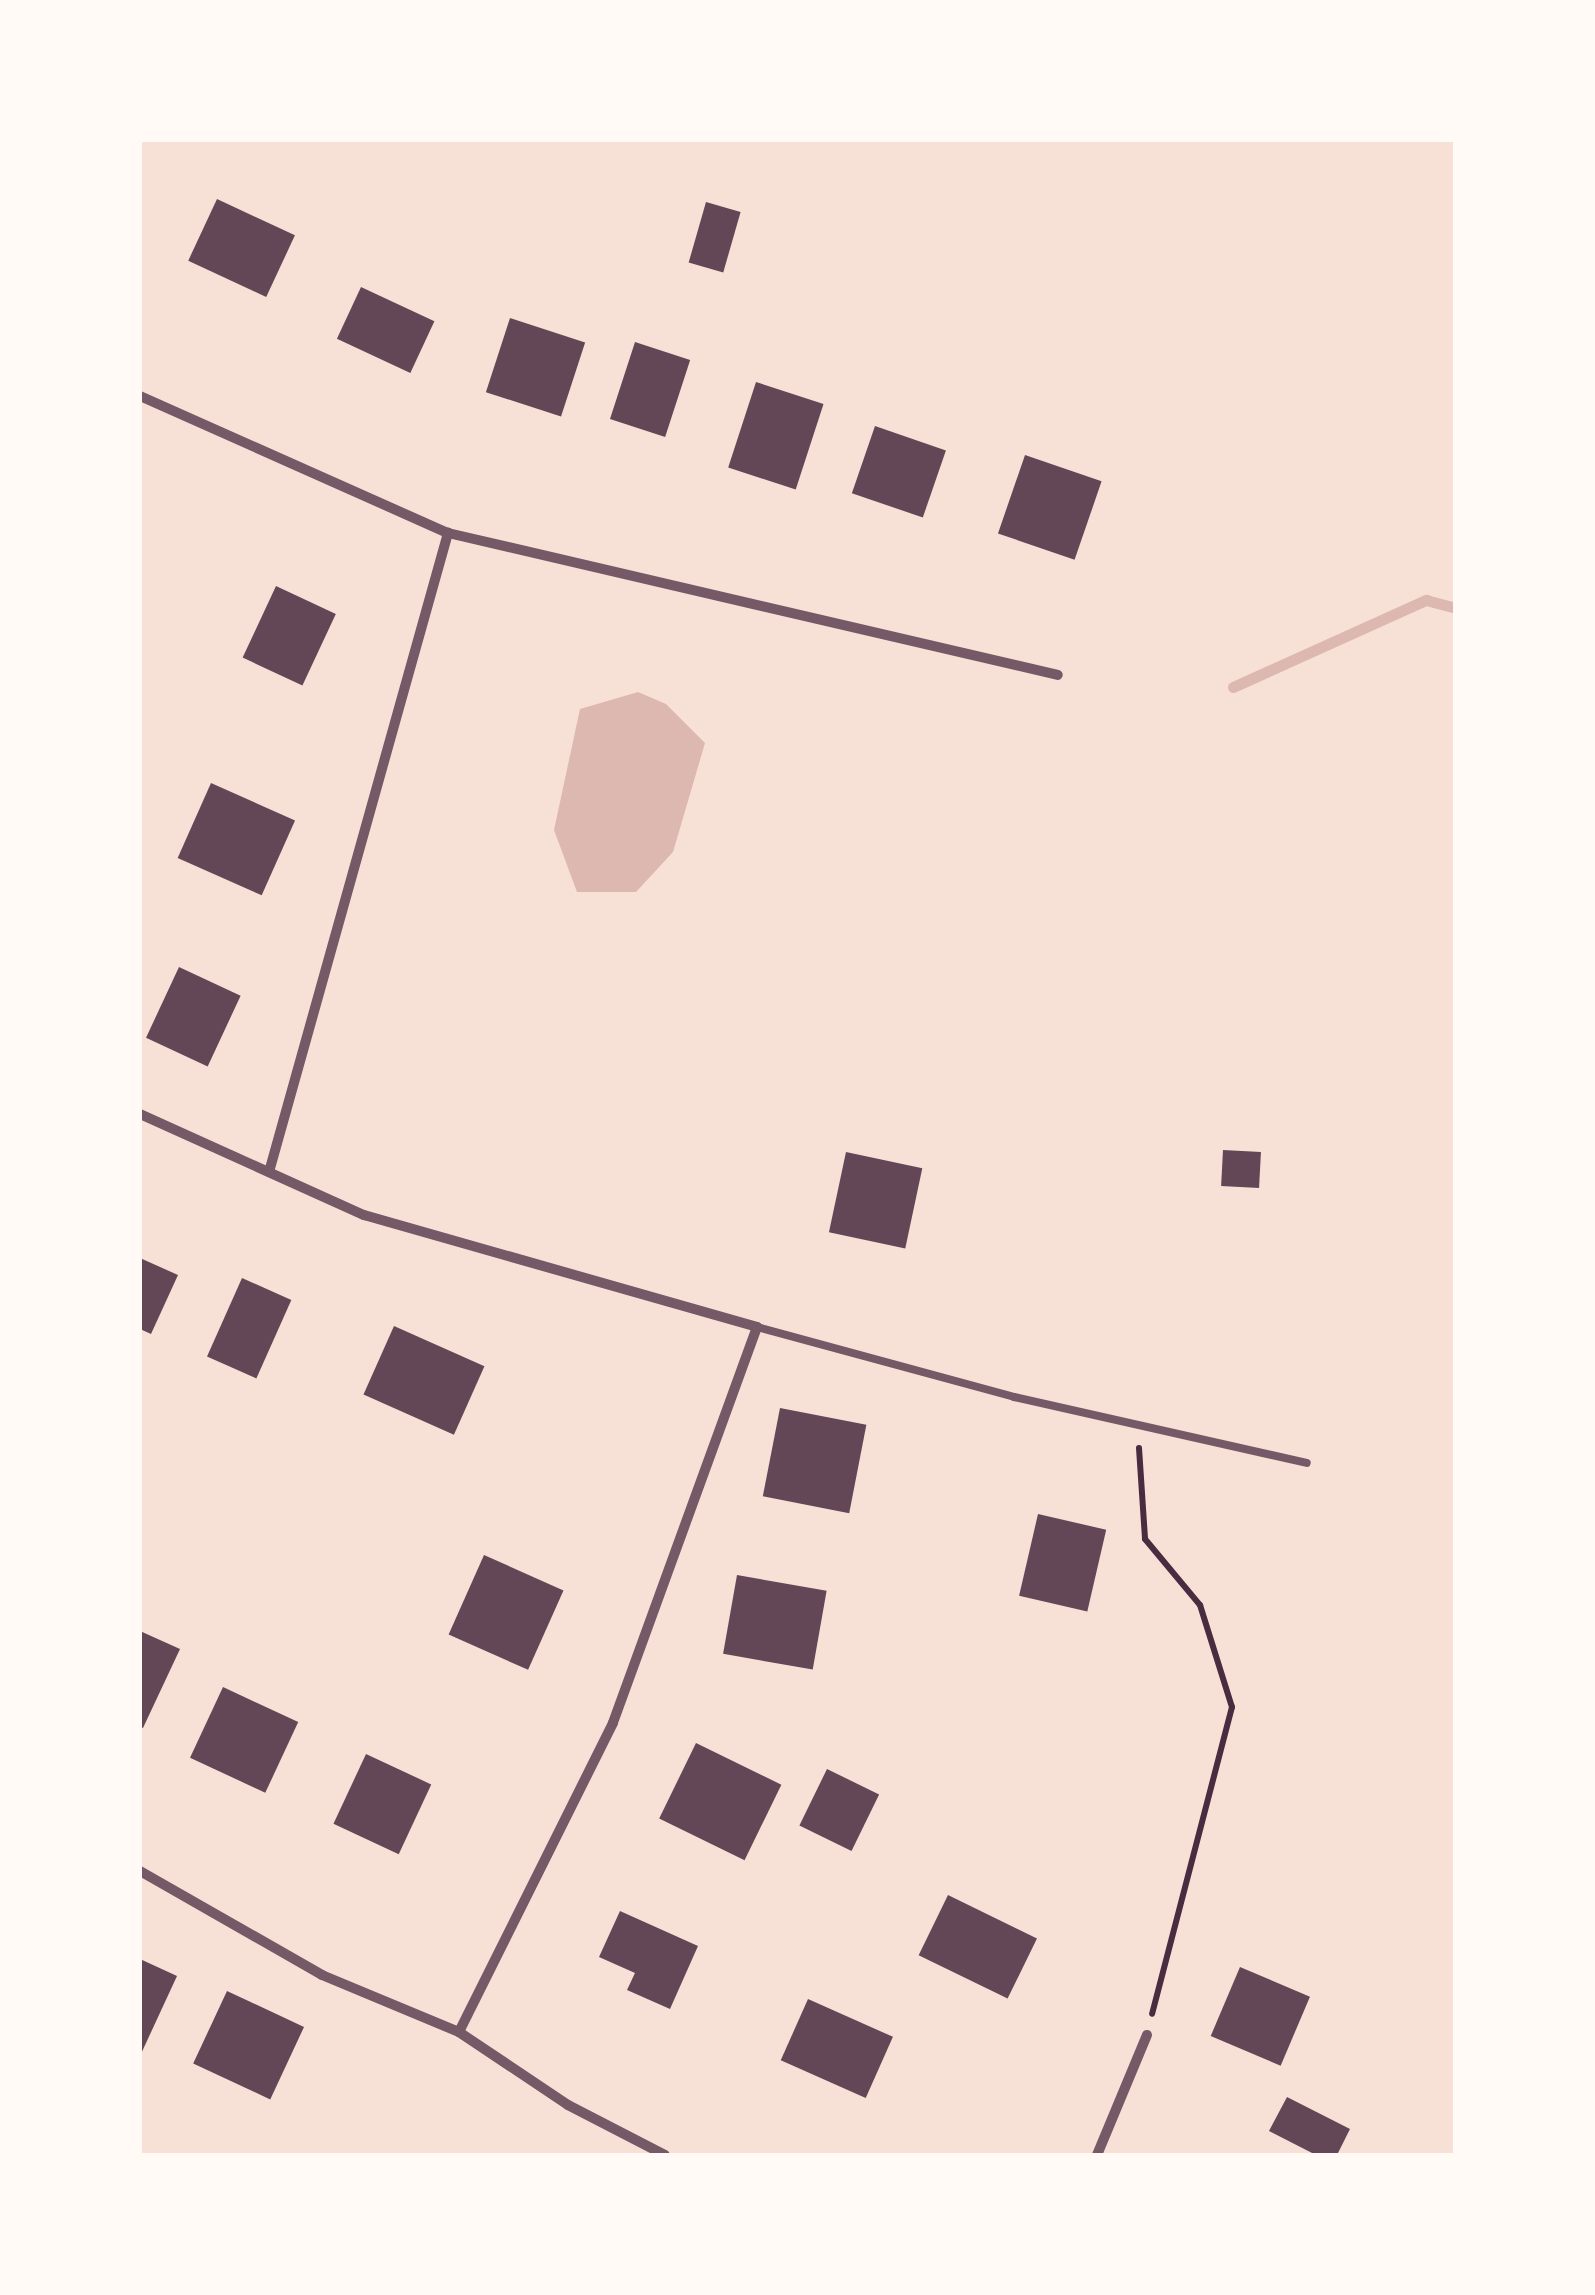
<!DOCTYPE html>
<html>
<head>
<meta charset="utf-8">
<style>
	body { margin:0 }
	#map { position:relative; width:1595px; height:2295px; overflow:hidden; background:#f7e1d7; font-family:"Libre Baskerville",serif }
	div>[style] { position:absolute }
	[style*='--x'] { left:calc(var(--x)*1px); top:calc(var(--y)*1px); width:calc(var(--w)*1px); rotate:calc(var(--a)*1deg) }
	.water>* { inset:0; background:#dcb8b0 }
	.stream>* { height:11px; margin:-5.5px; padding:0 5.5px; transform-origin:5.5px; border-radius:5.5px; background:#dcb8b0 }
	.building>* { inset:0; background:#644757; transform-origin:0 0 }
	.path>* { height:6px; margin:-3px; padding:0 3px; transform-origin:3px; border-radius:3px; background:#4a2c40 }
	.service>* { height:8px; margin:-4px; padding:0 4px; transform-origin:4px; border-radius:4px; background:#755966 }
	.minor>* { height:10px; margin:-5px; padding:0 5px; transform-origin:5px; border-radius:5px; background:#755966 }
	span { translate:-50% -50%; white-space:nowrap; text-align:center; line-height:1.15; -webkit-text-stroke:8px #fffaf5; paint-order:stroke }
	.frame { position:absolute; inset:0; border:142px solid #fffaf5; pointer-events:none }
</style>
</head>
<body>
<div id="map">
	<div class="water">
		<i style="clip-path:polygon(638px 692px,666px 704px,705px 743px,673px 852px,636px 892px,577px 892px,554px 830px,580px 709px)"></i>
	</div>
	<div class="stream">
		<i style="--x:1233;--y:687;--w:212;--a:-24.3"></i>
		<i style="--x:1426;--y:600;--w:30;--a:15"></i>
	</div>
	<div class="building">
		<i style="left:217px;top:199px;width:86px;height:68px;rotate:25deg"></i>
		<i style="left:706px;top:202px;width:36px;height:63px;rotate:16deg"></i>
		<i style="left:361px;top:287px;width:81px;height:57px;rotate:25deg"></i>
		<i style="left:510px;top:318px;width:79px;height:78px;rotate:18deg"></i>
		<i style="left:635px;top:342px;width:58px;height:81px;rotate:18deg"></i>
		<i style="left:756px;top:382px;width:71px;height:90px;rotate:18deg"></i>
		<i style="left:875px;top:426px;width:75px;height:71px;rotate:19deg"></i>
		<i style="left:1025px;top:455px;width:81px;height:83px;rotate:19deg"></i>
		<i style="left:276px;top:586px;width:66px;height:79px;rotate:25deg"></i>
		<i style="left:211px;top:783px;width:92px;height:82px;rotate:24deg"></i>
		<i style="left:179px;top:967px;width:68px;height:78px;rotate:25deg"></i>
		<i style="left:1223px;top:1150px;width:38px;height:36px;rotate:3deg"></i>
		<i style="left:846px;top:1152px;width:78px;height:82px;rotate:12deg"></i>
		<i style="clip-path:polygon(140px 1258px,178px 1275px,151px 1334px,140px 1329px)"></i>
		<i style="left:242px;top:1278px;width:54px;height:86px;rotate:24deg"></i>
		<i style="left:394px;top:1326px;width:99px;height:75px;rotate:24deg"></i>
		<i style="left:780px;top:1408px;width:88px;height:90px;rotate:11deg"></i>
		<i style="left:1038px;top:1514px;width:70px;height:84px;rotate:13deg"></i>
		<i style="left:484px;top:1555px;width:87px;height:87px;rotate:24deg"></i>
		<i style="left:737px;top:1575px;width:91px;height:80px;rotate:10deg"></i>
		<i style="clip-path:polygon(140px 1631px,180px 1649px,143px 1728px,140px 1727px)"></i>
		<i style="left:223px;top:1687px;width:83px;height:78px;rotate:25deg"></i>
		<i style="left:696px;top:1743px;width:95px;height:84px;rotate:26deg"></i>
		<i style="left:366px;top:1754px;width:72px;height:77px;rotate:25deg"></i>
		<i style="left:827px;top:1769px;width:58px;height:63px;rotate:26deg"></i>
		<i style="left:948px;top:1895px;width:99px;height:67px;rotate:26deg"></i>
		<i style="clip-path:polygon(620px 1911px,698px 1946px,670px 2009px,627px 1990px,635px 1973px,599px 1957px)"></i>
		<i style="clip-path:polygon(140px 1959px,177px 1976px,140px 2056px)"></i>
		<i style="left:1240px;top:1967px;width:76px;height:75px;rotate:23deg"></i>
		<i style="left:227px;top:1991px;width:85px;height:80px;rotate:25deg"></i>
		<i style="left:808px;top:1999px;width:93px;height:67px;rotate:24deg"></i>
		<i style="clip-path:polygon(1287px 2097px,1350px 2129px,1337px 2155px,1316px 2155px,1269px 2131px)"></i>
	</div>
	<div class="path">
		<i style="--x:1139;--y:1448;--w:91;--a:86.2"></i>
		<i style="--x:1145;--y:1539;--w:86;--a:50.2"></i>
		<i style="--x:1200;--y:1605;--w:107;--a:72.6"></i>
		<i style="--x:1232;--y:1707;--w:317;--a:104.6"></i>
	</div>
	<div class="service">
		<i style="--x:757;--y:1327;--w:266;--a:15.2"></i>
		<i style="--x:1014;--y:1397;--w:300;--a:12.7"></i>
	</div>
	<div class="minor">
		<i style="--x:140;--y:396;--w:337;--a:24"></i>
		<i style="--x:448;--y:533;--w:626;--a:13.1"></i>
		<i style="--x:140;--y:1114;--w:246;--a:24.3"></i>
		<i style="--x:364;--y:1215;--w:409;--a:15.9"></i>
		<i style="--x:757;--y:1327;--w:421;--a:110"></i>
		<i style="--x:613;--y:1723;--w:345;--a:116.5"></i>
		<i style="--x:269;--y:1172;--w:664;--a:-74.35"></i>
		<i style="--x:140;--y:1871;--w:210;--a:29.7"></i>
		<i style="--x:322;--y:1975;--w:148;--a:22.6"></i>
		<i style="--x:459;--y:2032;--w:131;--a:33.8"></i>
		<i style="--x:568;--y:2105;--w:109;--a:27.3"></i>
		<i style="--x:1097;--y:2155;--w:130;--a:-67.4"></i>
	</div>
	<div class="frame"></div>
</div>
</body>
</html>
